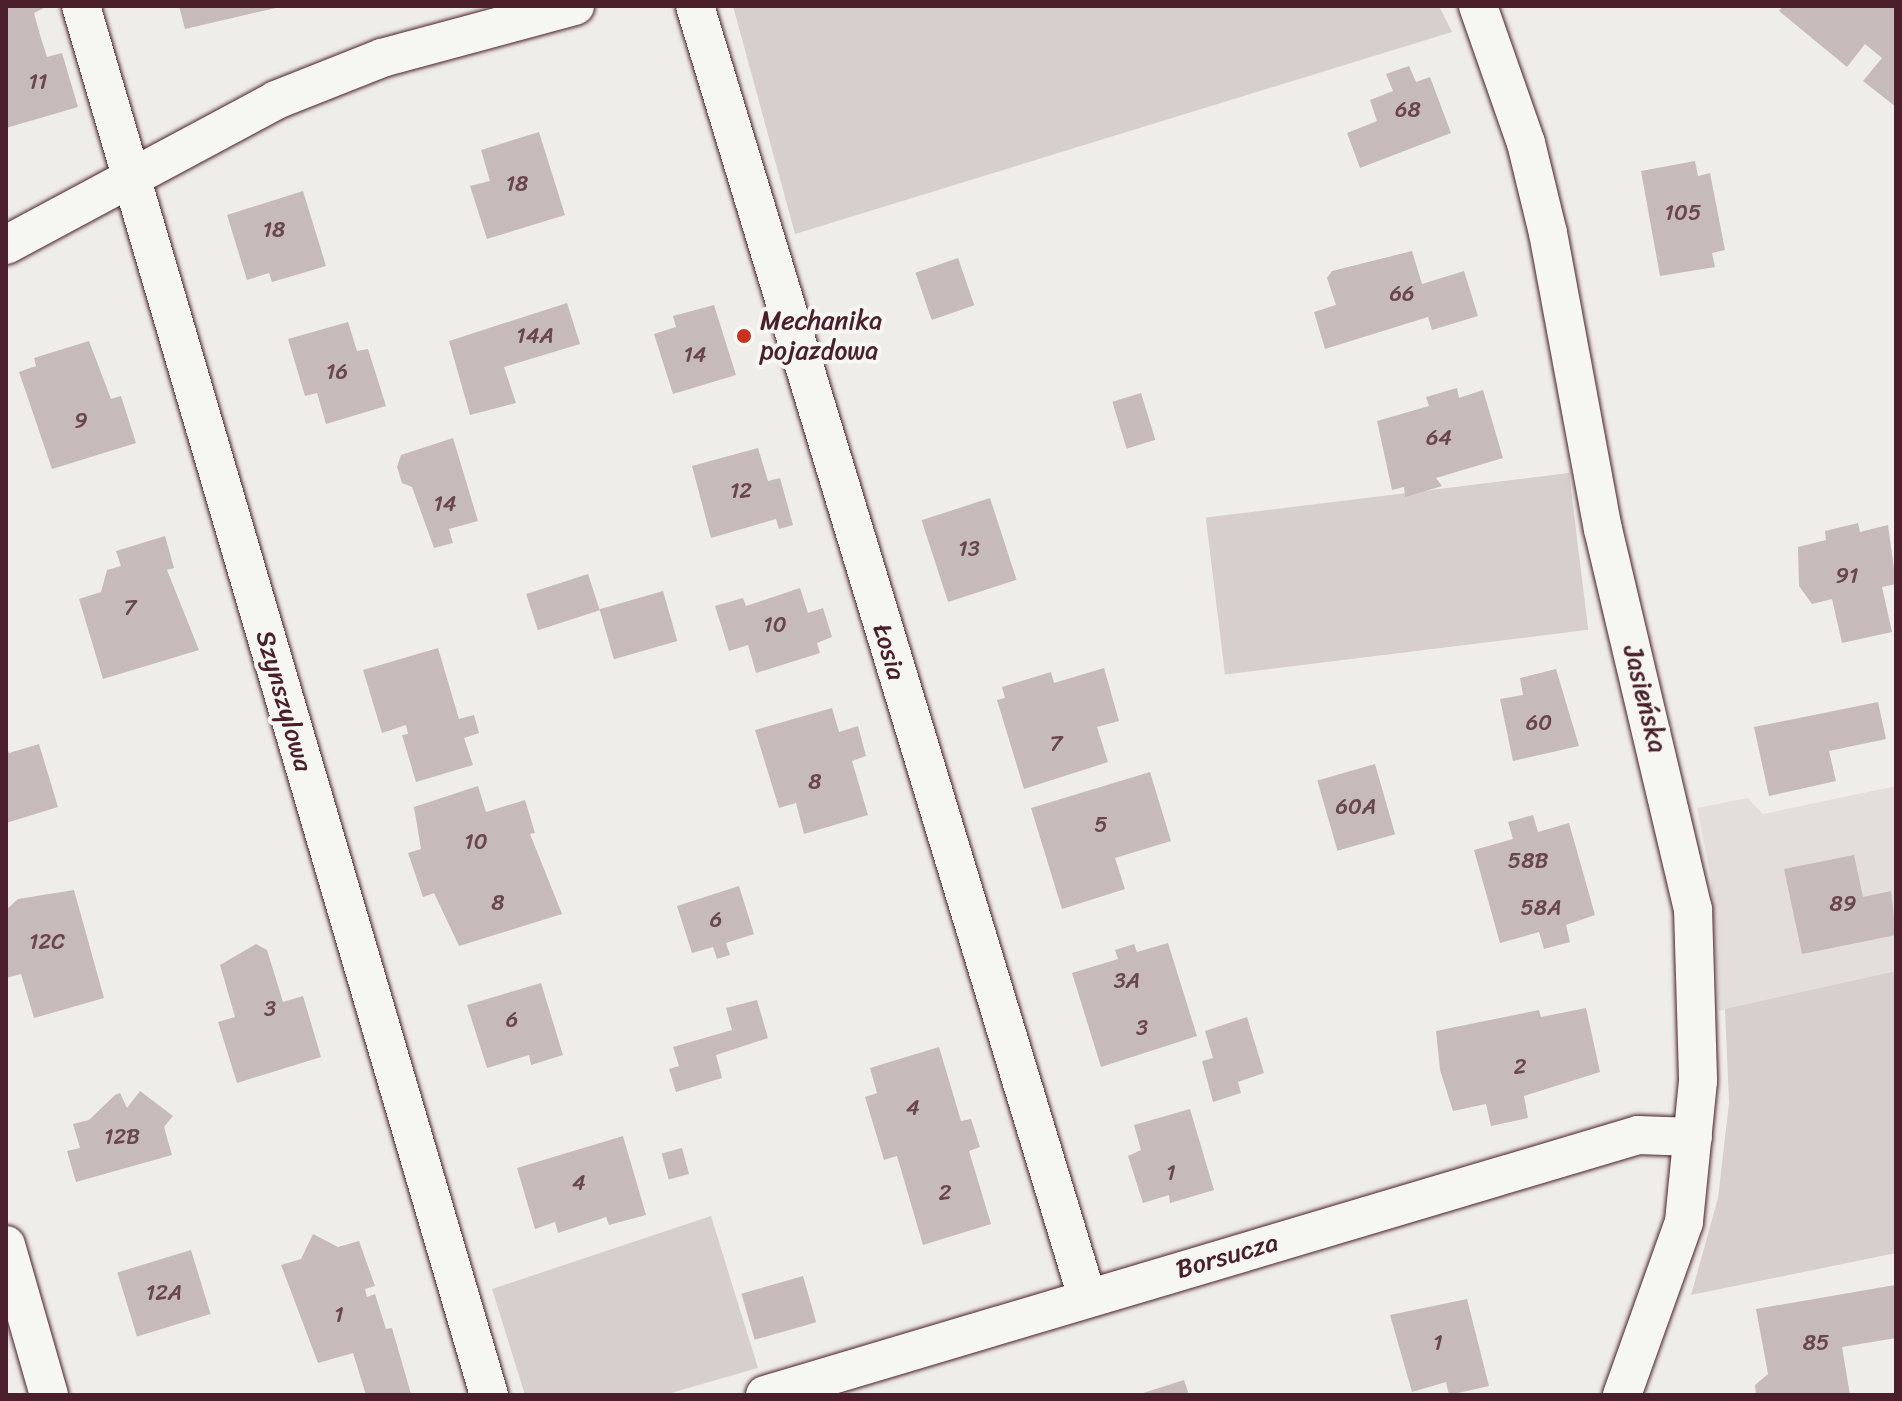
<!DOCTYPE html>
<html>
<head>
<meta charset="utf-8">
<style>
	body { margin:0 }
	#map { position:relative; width:1902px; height:1401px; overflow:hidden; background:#efedea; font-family:Sriracha,sans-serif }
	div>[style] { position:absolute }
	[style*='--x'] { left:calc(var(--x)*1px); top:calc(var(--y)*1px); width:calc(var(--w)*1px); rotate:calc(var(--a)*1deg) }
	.built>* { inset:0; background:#e3dedc }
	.green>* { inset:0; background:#d7cfce; transform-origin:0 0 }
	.building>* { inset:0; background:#c6babb; transform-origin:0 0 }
	.roads { filter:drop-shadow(0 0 2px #4a1f2b) drop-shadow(0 0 2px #4a1f2b) }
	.minor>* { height:38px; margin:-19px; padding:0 19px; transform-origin:19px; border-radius:19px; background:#f6f6f2 }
	.dots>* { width:22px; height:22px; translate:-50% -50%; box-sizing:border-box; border:4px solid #f6f6f2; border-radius:50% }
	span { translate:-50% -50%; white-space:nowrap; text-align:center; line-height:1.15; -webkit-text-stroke:8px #f6f6f2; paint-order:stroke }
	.number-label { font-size:22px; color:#69464f }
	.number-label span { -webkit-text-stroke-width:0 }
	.poi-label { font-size:26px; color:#4a1f2b }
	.left { translate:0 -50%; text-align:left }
	.street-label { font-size:26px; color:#4a1f2b }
	.frame { position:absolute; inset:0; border:8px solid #4a1f2b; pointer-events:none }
</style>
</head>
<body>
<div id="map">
	<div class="built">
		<i style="clip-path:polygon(1896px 786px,1896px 971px,1719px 1011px,1711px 878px,1697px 808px,1748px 798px,1763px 814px)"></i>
	</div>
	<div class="green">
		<i style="clip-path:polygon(733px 6px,1439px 6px,1452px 32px,795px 234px)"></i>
		<i style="left:1569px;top:473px;width:158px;height:366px;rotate:83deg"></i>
		<i style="clip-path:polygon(1896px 971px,1896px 1253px,1691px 1295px,1718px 1198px,1729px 1103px,1725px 1009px)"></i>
		<i style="clip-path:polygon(711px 1216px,758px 1368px,664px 1395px,525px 1395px,492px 1289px)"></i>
	</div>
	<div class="building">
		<i style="clip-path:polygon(6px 6px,48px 6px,34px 13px,40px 35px,47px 57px,62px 53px,78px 107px,6px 128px)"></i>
		<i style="clip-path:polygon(179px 6px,280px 6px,280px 7px,185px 29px)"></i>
		<i style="clip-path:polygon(1783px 6px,1896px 6px,1896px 107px,1863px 81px,1882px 58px,1865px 44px,1847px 67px,1779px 11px)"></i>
		<i style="clip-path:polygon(1409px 66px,1416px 82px,1430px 77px,1451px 133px,1360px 168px,1347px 133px,1377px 121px,1370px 100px,1393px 91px,1386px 74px)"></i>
		<i style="clip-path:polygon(539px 132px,565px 215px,487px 239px,470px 186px,490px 181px,481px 150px)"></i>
		<i style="clip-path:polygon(1695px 161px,1698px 176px,1710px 173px,1725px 250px,1712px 253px,1715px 267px,1660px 276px,1641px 171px)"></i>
		<i style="clip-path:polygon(303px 191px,326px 266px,272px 282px,269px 273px,247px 280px,227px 215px)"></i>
		<i style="clip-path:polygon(1412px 251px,1422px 284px,1464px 271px,1478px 316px,1432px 330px,1428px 317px,1325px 349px,1314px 312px,1336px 305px,1327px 278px,1332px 271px)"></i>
		<i style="left:958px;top:258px;width:50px;height:45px;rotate:71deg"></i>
		<i style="clip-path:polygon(567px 303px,580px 344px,504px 367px,516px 403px,470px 415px,449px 341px)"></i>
		<i style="clip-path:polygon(714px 305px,736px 375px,673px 394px,654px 334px,676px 327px,673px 316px)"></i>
		<i style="clip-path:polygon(348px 322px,357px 351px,368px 349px,386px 406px,326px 424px,317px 393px,305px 396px,288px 339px)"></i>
		<i style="clip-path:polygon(89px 341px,111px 399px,121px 396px,136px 443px,52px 469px,19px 372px,36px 366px,34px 358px)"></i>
		<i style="clip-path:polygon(1457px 388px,1459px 398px,1483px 390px,1503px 458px,1436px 478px,1442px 486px,1405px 497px,1404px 487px,1392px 490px,1377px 421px,1429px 406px,1426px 397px)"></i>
		<i style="left:1141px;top:393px;width:49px;height:30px;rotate:73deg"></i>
		<i style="clip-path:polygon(453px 438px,478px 521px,449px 529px,453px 543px,434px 548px,412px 487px,402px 483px,397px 467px,401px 455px)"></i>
		<i style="clip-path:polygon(758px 448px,768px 481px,780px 478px,793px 525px,779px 529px,776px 519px,711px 538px,692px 466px)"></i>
		<i style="left:990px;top:498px;width:86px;height:72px;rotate:72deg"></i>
		<i style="clip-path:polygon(1858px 523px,1860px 532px,1888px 525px,1896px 584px,1882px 587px,1892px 632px,1842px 643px,1832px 599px,1812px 604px,1799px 586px,1798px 547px,1826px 540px,1825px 531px)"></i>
		<i style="clip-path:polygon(165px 536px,174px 568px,167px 570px,199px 650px,103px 679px,79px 599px,101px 592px,107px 570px,121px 566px,116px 551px)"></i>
		<i style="left:588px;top:574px;width:38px;height:65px;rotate:72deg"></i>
		<i style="clip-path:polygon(800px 588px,808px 613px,823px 608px,832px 637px,817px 643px,820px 653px,756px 673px,748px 645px,729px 651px,715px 606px,743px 598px,746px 606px)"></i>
		<i style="left:663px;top:591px;width:52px;height:66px;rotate:74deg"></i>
		<i style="clip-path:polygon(438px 648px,459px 719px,474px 715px,479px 733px,464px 738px,473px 765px,416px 782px,402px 735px,408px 734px,406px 725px,382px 733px,363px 670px)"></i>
		<i style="clip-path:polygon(1104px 668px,1119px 721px,1097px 727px,1108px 762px,1024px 789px,997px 700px,1005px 698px,1002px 687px,1051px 672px,1054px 683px)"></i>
		<i style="clip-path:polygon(1556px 669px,1579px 746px,1513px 761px,1500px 699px,1523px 695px,1520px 678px)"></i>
		<i style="clip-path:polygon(1878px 702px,1886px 739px,1829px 751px,1836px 781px,1769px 796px,1754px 727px)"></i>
		<i style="clip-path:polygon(832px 708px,839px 732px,858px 726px,866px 756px,852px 761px,868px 815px,804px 834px,796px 803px,779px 808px,755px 730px)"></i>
		<i style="clip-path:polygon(39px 744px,58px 807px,6px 823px,6px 746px,9px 753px)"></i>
		<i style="left:1375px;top:764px;width:73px;height:60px;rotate:74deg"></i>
		<i style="clip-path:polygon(1150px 772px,1171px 841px,1115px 858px,1125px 889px,1062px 909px,1031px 808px)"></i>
		<i style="clip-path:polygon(478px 786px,486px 812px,525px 800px,535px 833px,530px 834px,562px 914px,459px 946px,434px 893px,423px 897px,408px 853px,421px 849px,414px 807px)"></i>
		<i style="clip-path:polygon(1533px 815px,1538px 832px,1569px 823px,1595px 915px,1566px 925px,1570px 942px,1544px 949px,1539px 932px,1500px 943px,1474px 850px,1513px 839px,1508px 822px)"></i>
		<i style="clip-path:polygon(1854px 855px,1863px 897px,1891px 891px,1896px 935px,1802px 954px,1784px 869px)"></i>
		<i style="clip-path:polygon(739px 886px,754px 934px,726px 943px,730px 955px,717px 959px,713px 947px,692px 953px,677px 906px)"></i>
		<i style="clip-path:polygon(74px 890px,104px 998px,34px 1018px,21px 974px,6px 978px,6px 910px,18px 899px)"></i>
		<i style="clip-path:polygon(1168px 943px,1197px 1036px,1101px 1067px,1072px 973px,1118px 959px,1115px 950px,1134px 944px,1137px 952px)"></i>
		<i style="clip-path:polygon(256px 944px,267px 950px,283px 1002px,303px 996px,321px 1057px,237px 1083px,218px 1022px,235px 1017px,220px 965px)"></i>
		<i style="clip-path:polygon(541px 983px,563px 1055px,531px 1065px,529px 1055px,487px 1068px,467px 1005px)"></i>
		<i style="clip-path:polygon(757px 1000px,768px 1038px,716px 1055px,722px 1078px,676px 1092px,669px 1069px,679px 1066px,673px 1047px,732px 1030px,726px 1008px)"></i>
		<i style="clip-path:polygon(1586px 1008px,1600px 1072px,1524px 1096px,1528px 1118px,1491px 1126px,1486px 1104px,1453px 1111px,1440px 1070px,1436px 1031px,1539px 1010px,1541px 1017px)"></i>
		<i style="clip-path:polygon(1247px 1017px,1264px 1073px,1238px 1082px,1241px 1093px,1213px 1102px,1202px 1061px,1213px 1058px,1205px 1031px)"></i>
		<i style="clip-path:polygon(939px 1047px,961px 1121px,971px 1119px,980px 1147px,969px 1151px,991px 1224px,923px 1245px,897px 1156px,884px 1160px,865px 1097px,877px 1093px,870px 1068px)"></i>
		<i style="clip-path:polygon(140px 1091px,173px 1116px,164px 1127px,172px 1155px,76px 1182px,67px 1151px,80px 1148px,73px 1124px,89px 1120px,115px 1095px,120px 1093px,127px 1108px)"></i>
		<i style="clip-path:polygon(1190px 1109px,1214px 1190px,1170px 1203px,1169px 1195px,1143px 1203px,1128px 1156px,1141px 1150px,1134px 1125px)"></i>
		<i style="clip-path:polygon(623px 1136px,646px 1215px,609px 1225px,606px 1217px,558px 1233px,555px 1222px,535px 1229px,517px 1168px)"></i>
		<i style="left:682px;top:1148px;width:27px;height:21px;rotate:75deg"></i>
		<i style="clip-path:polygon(313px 1234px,338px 1247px,359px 1241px,375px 1286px,365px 1289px,367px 1297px,375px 1294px,386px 1329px,392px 1328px,411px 1394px,366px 1395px,353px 1353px,318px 1363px,281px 1265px,301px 1259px)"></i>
		<i style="left:191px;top:1250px;width:67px;height:77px;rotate:73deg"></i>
		<i style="left:803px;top:1276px;width:48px;height:64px;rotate:74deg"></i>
		<i style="clip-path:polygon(1895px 1285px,1896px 1338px,1842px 1347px,1850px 1395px,1756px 1395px,1755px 1385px,1768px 1374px,1756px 1309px)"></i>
		<i style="clip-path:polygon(1467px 1299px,1489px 1386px,1449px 1395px,1446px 1382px,1412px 1392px,1390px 1315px)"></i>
		<i style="clip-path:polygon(1184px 1380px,1189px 1395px,1140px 1395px,1140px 1394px)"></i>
	</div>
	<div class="roads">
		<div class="minor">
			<i style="--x:81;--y:6;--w:1448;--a:73.63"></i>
			<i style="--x:695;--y:6;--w:1349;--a:73.11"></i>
			<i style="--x:1478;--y:6;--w:145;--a:70.7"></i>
			<i style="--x:1526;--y:143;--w:93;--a:76.3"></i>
			<i style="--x:1548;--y:233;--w:301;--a:79.5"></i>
			<i style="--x:1603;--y:529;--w:391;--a:76.7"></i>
			<i style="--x:1693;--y:909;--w:172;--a:88.3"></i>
			<i style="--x:1698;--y:1081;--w:142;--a:95.7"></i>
			<i style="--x:1684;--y:1222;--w:184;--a:109.7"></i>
			<i style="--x:6;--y:245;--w:306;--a:-28.2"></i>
			<i style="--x:276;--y:100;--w:114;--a:-21.6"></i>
			<i style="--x:382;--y:58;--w:200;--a:-15.1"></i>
			<i style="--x:6;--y:1245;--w:156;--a:74"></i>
			<i style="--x:765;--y:1395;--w:911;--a:-16.58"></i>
			<i style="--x:1638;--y:1135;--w:55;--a:2.1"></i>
		</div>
	</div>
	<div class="dots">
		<i style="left:744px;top:336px;background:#c8321e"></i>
	</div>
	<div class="number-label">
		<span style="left:38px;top:82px">11</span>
		<span style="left:1408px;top:110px">68</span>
		<span style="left:517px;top:184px">18</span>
		<span style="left:1683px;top:213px">105</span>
		<span style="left:274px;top:230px">18</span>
		<span style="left:1402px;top:294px">66</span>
		<span style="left:535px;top:336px">14A</span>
		<span style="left:695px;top:355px">14</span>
		<span style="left:337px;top:372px">16</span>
		<span style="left:81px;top:421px">9</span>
		<span style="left:1439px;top:438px">64</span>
		<span style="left:741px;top:491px">12</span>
		<span style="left:445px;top:504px">14</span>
		<span style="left:969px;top:549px">13</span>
		<span style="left:1847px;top:576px">91</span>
		<span style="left:130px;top:608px">7</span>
		<span style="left:775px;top:625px">10</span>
		<span style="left:1539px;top:723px">60</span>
		<span style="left:1056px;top:744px">7</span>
		<span style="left:815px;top:782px">8</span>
		<span style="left:1356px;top:807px">60A</span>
		<span style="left:1101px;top:825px">5</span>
		<span style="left:476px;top:842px">10</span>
		<span style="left:1528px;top:861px">58B</span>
		<span style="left:498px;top:903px">8</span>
		<span style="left:1843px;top:904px">89</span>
		<span style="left:1541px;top:908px">58A</span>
		<span style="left:716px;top:920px">6</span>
		<span style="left:47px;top:942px">12C</span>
		<span style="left:1127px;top:981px">3A</span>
		<span style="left:270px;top:1009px">3</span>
		<span style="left:512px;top:1020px">6</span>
		<span style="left:1142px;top:1028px">3</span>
		<span style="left:1520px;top:1067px">2</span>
		<span style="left:913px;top:1108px">4</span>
		<span style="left:122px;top:1137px">12B</span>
		<span style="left:1171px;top:1173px">1</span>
		<span style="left:579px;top:1183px">4</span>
		<span style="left:945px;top:1193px">2</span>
		<span style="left:164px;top:1293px">12A</span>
		<span style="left:339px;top:1315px">1</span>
		<span style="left:1438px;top:1343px">1</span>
		<span style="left:1816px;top:1343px">85</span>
	</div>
	<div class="poi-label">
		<span class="left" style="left:760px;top:336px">Mechanika<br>pojazdowa</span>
	</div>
	<div class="street-label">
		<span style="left:889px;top:652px;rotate:73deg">Łosia</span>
		<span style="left:1645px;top:699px;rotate:76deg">Jasieńska</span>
		<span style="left:284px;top:701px;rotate:74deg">Szynszylowa</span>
		<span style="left:1227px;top:1256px;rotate:-16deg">Borsucza</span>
	</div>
	<div class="frame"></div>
</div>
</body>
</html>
